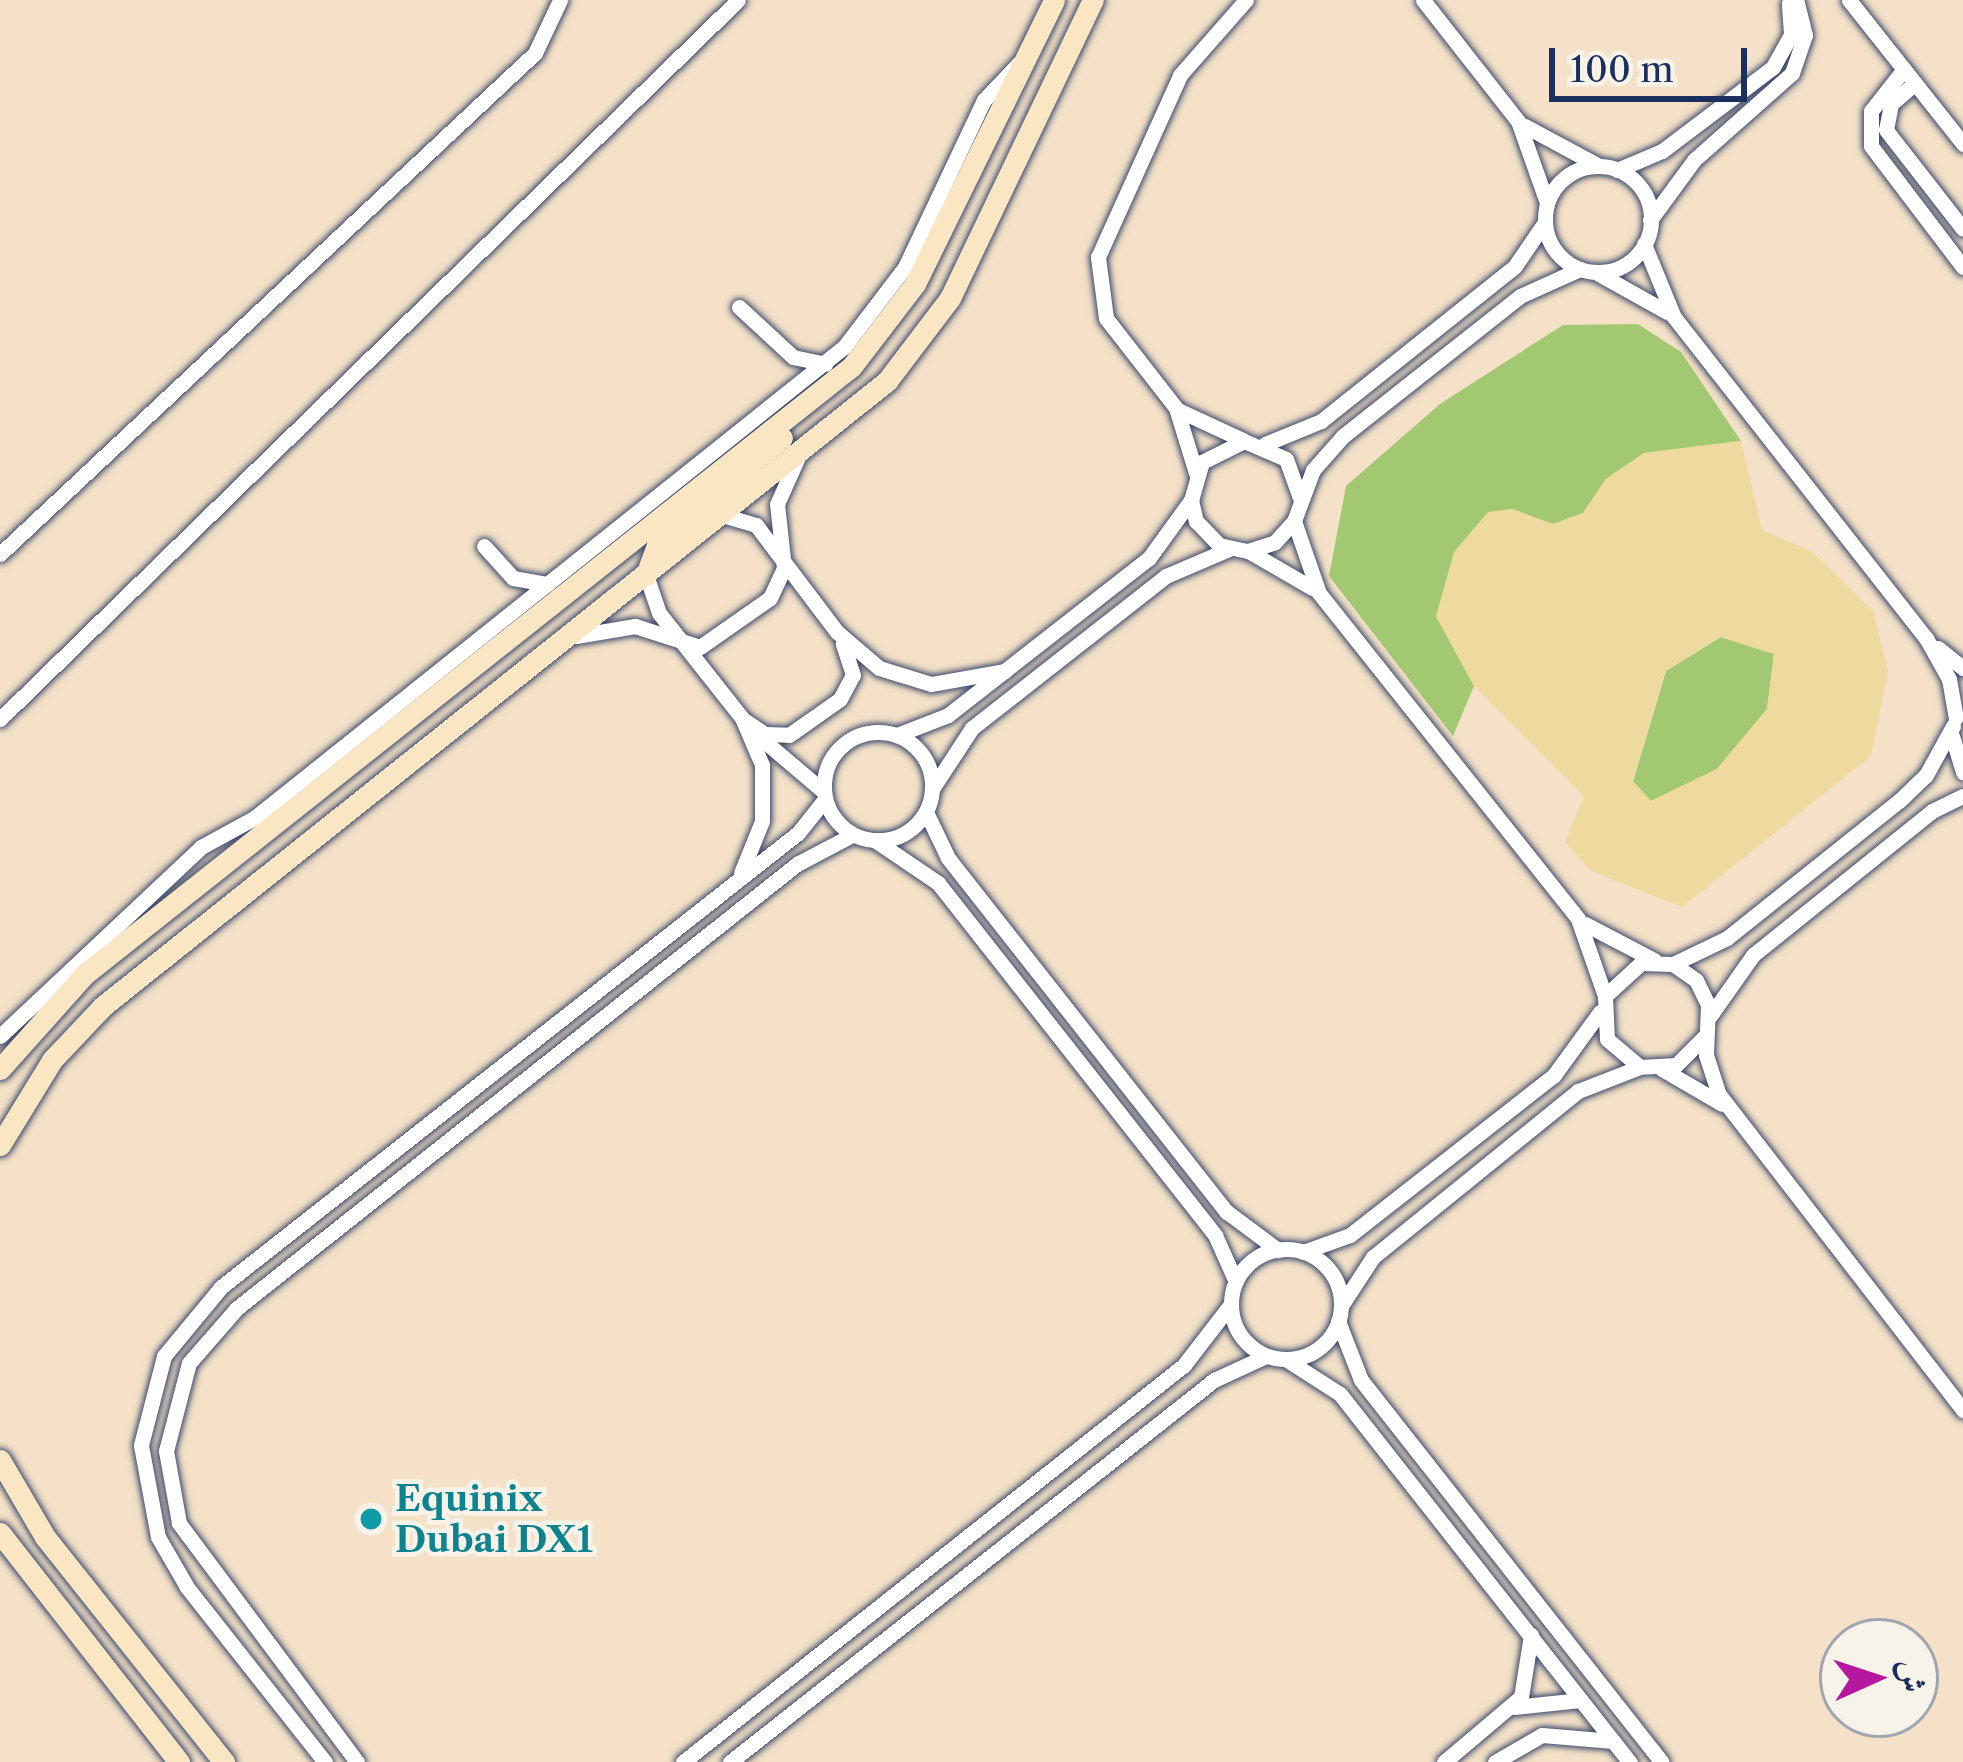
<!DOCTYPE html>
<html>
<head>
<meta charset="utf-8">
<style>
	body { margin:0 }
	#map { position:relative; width:1963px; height:1762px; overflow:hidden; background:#f4e1c7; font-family:"Libre Caslon Text",Amiri,serif }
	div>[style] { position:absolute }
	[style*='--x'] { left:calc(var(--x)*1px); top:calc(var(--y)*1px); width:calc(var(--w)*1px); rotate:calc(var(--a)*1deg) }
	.green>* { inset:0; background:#a2c872 }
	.sand>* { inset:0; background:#eeda9e }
	.roads { filter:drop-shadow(0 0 3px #3c4a6e) drop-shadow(0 0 3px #3c4a6e) }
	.street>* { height:15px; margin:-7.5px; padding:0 7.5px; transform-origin:7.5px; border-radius:7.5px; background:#fff }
	.street>.ring { margin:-7.5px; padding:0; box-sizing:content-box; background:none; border:15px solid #fff; border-radius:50% }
	.secondary>* { height:21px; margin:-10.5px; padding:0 10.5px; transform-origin:10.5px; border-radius:10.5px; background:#fbe6c4 }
	.dots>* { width:33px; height:33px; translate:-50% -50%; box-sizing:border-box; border:6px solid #f7f3e8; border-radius:50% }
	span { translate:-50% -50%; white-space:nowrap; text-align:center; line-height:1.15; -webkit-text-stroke:9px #f7f3e8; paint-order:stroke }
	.culture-label { font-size:36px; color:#0d838f; font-weight:700 }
	.left { translate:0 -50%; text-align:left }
	.north { position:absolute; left:1819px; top:1618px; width:120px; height:120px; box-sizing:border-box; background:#f7f3e8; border:3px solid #9fa5b1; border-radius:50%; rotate:87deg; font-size:33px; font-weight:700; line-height:48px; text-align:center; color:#1b2f5e }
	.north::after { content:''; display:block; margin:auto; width:42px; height:54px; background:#b5179e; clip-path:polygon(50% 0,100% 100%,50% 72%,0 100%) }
	.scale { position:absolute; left:1549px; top:48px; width:198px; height:54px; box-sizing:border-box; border:6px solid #1b2f5e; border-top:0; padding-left:15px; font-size:36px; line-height:42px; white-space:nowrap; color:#1b2f5e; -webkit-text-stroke:9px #f7f3e8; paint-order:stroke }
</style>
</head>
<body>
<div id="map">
	<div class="green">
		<i style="clip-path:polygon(1638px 324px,1681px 352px,1741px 441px,1644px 453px,1606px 479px,1583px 513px,1553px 524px,1512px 509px,1436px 616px,1474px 686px,1453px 736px,1329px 576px,1346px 486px,1440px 404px,1563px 325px)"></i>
		<i style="clip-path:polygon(1721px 637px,1774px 654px,1767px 709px,1717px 769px,1651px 801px,1633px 782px,1666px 671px)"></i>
	</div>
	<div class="sand">
		<i style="clip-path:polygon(evenodd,1741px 441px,1762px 530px,1811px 551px,1873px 611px,1888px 671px,1871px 756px,1682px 907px,1591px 871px,1565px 842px,1584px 796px,1474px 686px,1436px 616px,1454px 552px,1488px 512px,1512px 509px,1553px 524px,1583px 513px,1606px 479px,1644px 453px,1741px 441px,1720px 637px,1774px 654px,1767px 709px,1717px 769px,1651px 801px,1633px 781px,1665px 671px,1720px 637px)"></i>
	</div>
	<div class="roads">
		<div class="street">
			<i style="--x:1423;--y:0;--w:154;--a:51.9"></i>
			<i style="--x:1518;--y:121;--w:87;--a:70.5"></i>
			<i style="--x:1849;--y:0;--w:184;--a:51.6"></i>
			<i style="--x:1904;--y:69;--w:53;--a:128.2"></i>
			<i style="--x:1871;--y:111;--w:35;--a:90"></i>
			<i style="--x:1871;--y:146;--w:152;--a:52.8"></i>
			<i style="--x:1915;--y:83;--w:32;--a:139"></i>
			<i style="--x:1891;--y:104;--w:26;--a:101"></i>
			<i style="--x:1886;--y:130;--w:125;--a:52.1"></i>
			<i style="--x:1525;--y:126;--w:84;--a:28.4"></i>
			<i class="ring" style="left:1545px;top:166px;width:91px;height:91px"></i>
			<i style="--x:1617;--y:170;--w:49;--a:-22.9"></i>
			<i style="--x:1662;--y:151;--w:139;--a:-37.1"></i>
			<i style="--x:1773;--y:67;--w:38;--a:-61"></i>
			<i style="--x:1791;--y:34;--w:31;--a:-94"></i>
			<i style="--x:1650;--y:220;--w:74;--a:-53.7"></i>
			<i style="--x:1694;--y:160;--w:131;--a:-41.6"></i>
			<i style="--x:1792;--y:73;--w:40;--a:-71.1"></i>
			<i style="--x:1805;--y:35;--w:36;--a:-104"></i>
			<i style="--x:1644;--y:244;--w:79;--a:67.7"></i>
			<i style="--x:1674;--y:317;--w:408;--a:51.9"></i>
			<i style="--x:1926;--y:638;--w:47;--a:60.7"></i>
			<i style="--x:1949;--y:679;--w:39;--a:80"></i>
			<i style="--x:1599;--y:274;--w:78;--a:29.2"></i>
			<i style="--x:739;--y:307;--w:74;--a:42.8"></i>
			<i style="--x:793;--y:357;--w:33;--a:12"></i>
			<i style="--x:1178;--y:410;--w:72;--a:24.8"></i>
			<i style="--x:1265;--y:444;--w:61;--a:-22.3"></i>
			<i style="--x:1321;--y:421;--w:248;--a:-38.6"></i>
			<i style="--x:1515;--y:266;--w:53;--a:-55.7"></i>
			<i style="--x:1196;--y:473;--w:68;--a:-107.1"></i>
			<i style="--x:1176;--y:408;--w:114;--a:-127.9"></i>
			<i style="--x:1106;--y:318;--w:62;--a:-97.5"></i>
			<i style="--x:1098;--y:257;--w:200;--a:-65.7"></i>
			<i style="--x:1180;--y:75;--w:100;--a:-48.7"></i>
			<i style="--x:1300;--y:498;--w:41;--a:-109.7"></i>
			<i style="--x:1286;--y:459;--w:46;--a:-156.8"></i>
			<i style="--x:1244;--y:441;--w:47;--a:153.4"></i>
			<i style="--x:1202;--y:462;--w:40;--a:106"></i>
			<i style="--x:1191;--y:500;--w:22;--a:77"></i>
			<i style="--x:1196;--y:521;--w:33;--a:46"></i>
			<i style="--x:1219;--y:545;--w:30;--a:12"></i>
			<i style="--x:1248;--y:551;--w:28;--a:-18"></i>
			<i style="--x:1275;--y:542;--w:28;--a:-48"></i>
			<i style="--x:1294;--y:521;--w:54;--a:-69.6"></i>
			<i style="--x:1313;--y:470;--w:45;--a:-48.6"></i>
			<i style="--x:1343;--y:436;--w:226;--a:-38.3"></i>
			<i style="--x:1520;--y:296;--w:66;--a:-24.2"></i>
			<i style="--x:716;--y:513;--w:42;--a:16.7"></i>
			<i style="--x:756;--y:525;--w:134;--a:52.9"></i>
			<i style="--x:837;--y:632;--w:55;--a:40.6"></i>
			<i style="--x:879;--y:668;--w:54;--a:17.1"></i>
			<i style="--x:931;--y:684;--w:75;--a:-10"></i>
			<i style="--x:1294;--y:521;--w:76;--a:70.9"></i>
			<i style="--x:1319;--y:593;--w:416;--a:51.5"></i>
			<i style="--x:1578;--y:919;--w:82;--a:70.7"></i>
			<i style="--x:484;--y:546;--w:43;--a:47.8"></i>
			<i style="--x:513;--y:578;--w:35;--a:10"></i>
			<i style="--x:1250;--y:552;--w:72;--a:30.1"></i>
			<i style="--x:0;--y:554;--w:733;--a:-43.12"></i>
			<i style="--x:535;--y:53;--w:59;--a:-64.7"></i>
			<i style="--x:646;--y:575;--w:40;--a:71.1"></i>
			<i style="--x:659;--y:613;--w:134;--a:51.7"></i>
			<i style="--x:742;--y:718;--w:51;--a:66.9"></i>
			<i style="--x:762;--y:765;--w:56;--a:90"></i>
			<i style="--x:762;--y:821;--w:56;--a:112"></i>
			<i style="--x:576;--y:636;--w:60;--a:-9.6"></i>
			<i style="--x:635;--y:626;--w:68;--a:17.9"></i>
			<i style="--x:700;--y:647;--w:85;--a:-35"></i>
			<i style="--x:770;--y:598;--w:33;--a:-65"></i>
			<i style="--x:784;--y:568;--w:64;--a:-96.2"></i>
			<i style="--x:777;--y:504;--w:51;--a:-65.9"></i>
			<i style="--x:1938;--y:648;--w:32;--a:39"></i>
			<i style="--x:0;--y:719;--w:1030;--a:-44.25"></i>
			<i style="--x:744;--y:720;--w:25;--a:34"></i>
			<i style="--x:765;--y:734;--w:24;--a:2"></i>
			<i style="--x:789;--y:735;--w:62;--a:-35.2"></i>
			<i style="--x:840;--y:699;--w:27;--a:-62"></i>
			<i style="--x:853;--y:675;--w:33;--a:-108"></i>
			<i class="ring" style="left:824px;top:732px;width:93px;height:93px"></i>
			<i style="--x:756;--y:734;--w:88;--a:40.4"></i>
			<i style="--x:897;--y:735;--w:55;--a:-21.4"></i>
			<i style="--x:948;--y:715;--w:255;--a:-38"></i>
			<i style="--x:1149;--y:558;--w:72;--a:-54.1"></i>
			<i style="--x:1952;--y:736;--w:38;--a:73"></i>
			<i style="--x:932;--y:789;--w:73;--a:-56.7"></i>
			<i style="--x:972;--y:728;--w:246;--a:-38.1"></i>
			<i style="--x:1166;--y:576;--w:69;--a:-23.2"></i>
			<i style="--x:926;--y:812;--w:51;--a:64.4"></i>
			<i style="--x:948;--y:858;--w:451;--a:51.8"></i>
			<i style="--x:1227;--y:1212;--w:64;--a:36.7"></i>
			<i style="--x:876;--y:841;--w:75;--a:34.1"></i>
			<i style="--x:938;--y:883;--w:448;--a:51.8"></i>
			<i style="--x:1215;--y:1235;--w:51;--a:65.9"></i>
			<i style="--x:1585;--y:924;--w:78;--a:27.6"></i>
			<i style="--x:1673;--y:964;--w:60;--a:-25.7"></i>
			<i style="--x:1727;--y:938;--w:221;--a:-38.6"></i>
			<i style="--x:1900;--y:800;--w:36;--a:-44"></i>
			<i style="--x:1926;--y:775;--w:56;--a:-61.1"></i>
			<i style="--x:1710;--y:1016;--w:75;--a:-54.8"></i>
			<i style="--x:1753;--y:955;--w:230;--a:-38.8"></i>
			<i style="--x:1932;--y:811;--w:34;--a:-26"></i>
			<i style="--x:0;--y:1036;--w:276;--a:-43.2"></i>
			<i style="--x:201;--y:847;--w:60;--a:-28.7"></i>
			<i style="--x:254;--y:818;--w:755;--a:-38.6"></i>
			<i style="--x:844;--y:347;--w:101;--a:-52.7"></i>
			<i style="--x:905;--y:267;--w:185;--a:-64.7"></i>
			<i style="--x:984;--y:100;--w:52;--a:-46.5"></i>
			<i style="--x:1705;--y:1036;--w:41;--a:135"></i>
			<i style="--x:1676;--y:1065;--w:36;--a:177"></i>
			<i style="--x:1640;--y:1067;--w:43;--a:-139.7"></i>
			<i style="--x:1607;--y:1039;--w:43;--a:-92.7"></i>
			<i style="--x:1605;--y:996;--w:49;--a:-42.5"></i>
			<i style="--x:1641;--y:963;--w:32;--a:2"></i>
			<i style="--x:1673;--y:964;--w:28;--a:35"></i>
			<i style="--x:1696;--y:980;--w:28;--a:64"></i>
			<i style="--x:1708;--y:1005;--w:50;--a:92.3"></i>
			<i style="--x:1706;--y:1055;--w:40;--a:72"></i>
			<i style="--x:1718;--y:1093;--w:401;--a:52.3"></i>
			<i style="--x:1662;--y:1069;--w:69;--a:30.3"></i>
			<i class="ring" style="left:1231px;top:1249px;width:95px;height:95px"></i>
			<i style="--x:1303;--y:1252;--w:50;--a:-19.9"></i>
			<i style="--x:1350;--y:1235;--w:259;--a:-38.1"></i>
			<i style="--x:1554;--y:1075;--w:78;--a:-53.9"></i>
			<i style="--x:1341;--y:1306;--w:59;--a:-56.9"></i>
			<i style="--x:1373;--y:1257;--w:264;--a:-39"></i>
			<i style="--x:1578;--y:1091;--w:63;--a:-21.3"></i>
			<i style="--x:1338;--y:1321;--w:63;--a:68.7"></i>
			<i style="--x:1361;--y:1380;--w:486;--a:51.8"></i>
			<i style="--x:1287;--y:1360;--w:63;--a:32.7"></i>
			<i style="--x:1340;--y:1394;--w:469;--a:51.8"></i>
			<i style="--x:1514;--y:1707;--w:67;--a:-6"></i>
			<i style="--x:325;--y:1762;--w:223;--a:-128.3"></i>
			<i style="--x:187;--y:1587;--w:58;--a:-120.1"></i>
			<i style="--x:158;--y:1537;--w:94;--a:-100.5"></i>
			<i style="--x:141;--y:1445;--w:92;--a:-75.5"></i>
			<i style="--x:164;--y:1356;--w:89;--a:-50.4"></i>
			<i style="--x:221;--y:1287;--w:734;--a:-38.2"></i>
			<i style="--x:798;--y:833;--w:43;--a:-51.5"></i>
			<i style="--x:357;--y:1762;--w:298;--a:-126.7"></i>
			<i style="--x:179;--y:1523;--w:73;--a:-100.2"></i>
			<i style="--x:166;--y:1451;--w:91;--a:-75.4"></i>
			<i style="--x:189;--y:1363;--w:73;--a:-48.9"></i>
			<i style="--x:237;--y:1308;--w:715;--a:-38.41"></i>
			<i style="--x:797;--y:864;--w:62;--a:-27.8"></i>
			<i style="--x:683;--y:1762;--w:639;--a:-38.39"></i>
			<i style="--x:1184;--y:1365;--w:77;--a:-52.4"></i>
			<i style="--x:730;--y:1762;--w:617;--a:-38.28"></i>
			<i style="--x:1214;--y:1380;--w:57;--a:-24.8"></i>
			<i style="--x:1444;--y:1762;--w:101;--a:-40.2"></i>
			<i style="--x:1521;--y:1697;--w:63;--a:-80.8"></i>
			<i style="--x:1495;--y:1762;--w:54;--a:-29.9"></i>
			<i style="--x:1542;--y:1735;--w:71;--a:4.8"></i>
		</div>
		<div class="secondary">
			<i style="--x:646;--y:575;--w:40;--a:-69.8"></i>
			<i style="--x:660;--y:537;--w:157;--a:-39.1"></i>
			<i style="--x:0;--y:1069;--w:127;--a:-48.2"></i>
			<i style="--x:85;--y:974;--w:979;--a:-38.4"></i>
			<i style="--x:852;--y:366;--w:103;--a:-52.5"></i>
			<i style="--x:915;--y:284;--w:316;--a:-63.9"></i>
			<i style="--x:0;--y:1145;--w:100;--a:-58.5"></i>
			<i style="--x:52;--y:1060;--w:74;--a:-46.6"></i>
			<i style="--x:103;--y:1006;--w:1003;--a:-38.56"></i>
			<i style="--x:887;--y:381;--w:104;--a:-52.8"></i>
			<i style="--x:950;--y:298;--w:331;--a:-64.4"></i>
			<i style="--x:0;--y:1460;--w:89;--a:59.7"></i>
			<i style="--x:45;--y:1537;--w:288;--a:51.5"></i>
			<i style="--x:0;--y:1533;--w:291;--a:52"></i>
		</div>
	</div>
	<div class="dots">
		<i style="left:371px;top:1519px;background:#0f9aa8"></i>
	</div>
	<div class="culture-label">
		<span class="left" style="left:395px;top:1519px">Equinix<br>Dubai DX1</span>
	</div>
	<div class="north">ش</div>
	<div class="scale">100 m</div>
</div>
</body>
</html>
